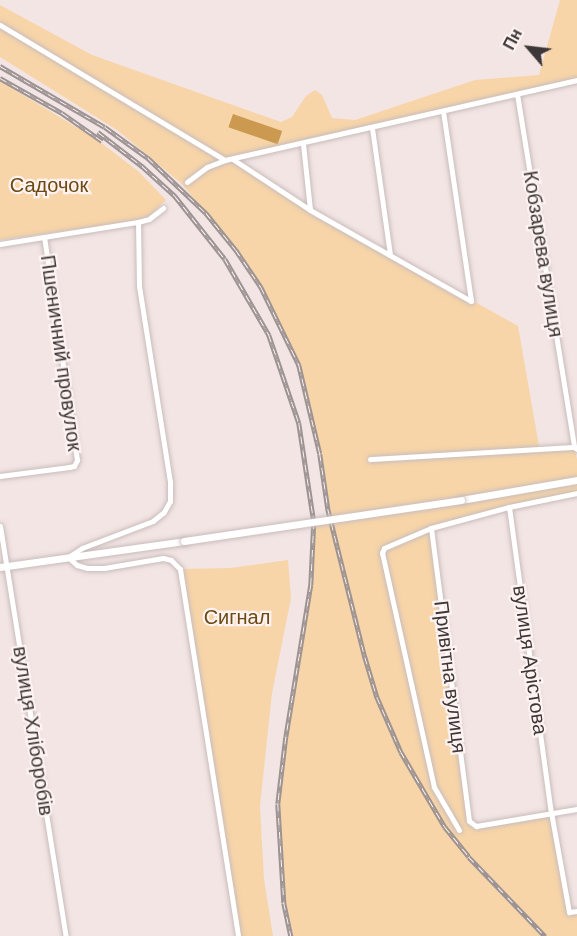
<!DOCTYPE html>
<html>
<head>
<meta charset="utf-8">
<style>
	body { margin:0 }
	#map { position:relative; width:577px; height:936px; overflow:hidden; background:#f2e5e4; font-family:Helvetica,sans-serif }
	div>[style] { position:absolute }
	[style*='--x'] { left:calc(var(--x)*1px); top:calc(var(--y)*1px); width:calc(var(--w)*1px); rotate:calc(var(--a)*1deg) }
	.green>* { inset:0; background:#f7d5a8 }
	.forest>* { inset:0; background:#cb994f; transform-origin:0 0 }
	.roads { filter:drop-shadow(0 0 2px #c9bcbb) drop-shadow(0 0 2px #c9bcbb) }
	.minor>* { height:5px; margin:-2.5px; padding:0 2.5px; transform-origin:2.5px; border-radius:2.5px; background:#fff }
	.tertiary>* { height:7px; margin:-3.5px; padding:0 3.5px; transform-origin:3.5px; border-radius:3.5px; background:#fff }
	.rail>* { height:4.5px; margin-top:-2.25px; transform-origin:0; background:repeating-linear-gradient(90deg,#fef3f2 0 7px,#9c9392 0 14px); box-sizing:border-box; border-block:2px solid #9c9392 }
	.bridges { filter:drop-shadow(0 0 2px #c9bcbb) drop-shadow(0 0 2px #c9bcbb) }
	.tertiary-bridge>* { height:7px; margin:-3.5px; padding:0 3.5px; transform-origin:3.5px; border-radius:3.5px; background:#fff }
	span { translate:-50% -50%; white-space:nowrap; text-align:center; line-height:1.15; -webkit-text-stroke:4.5px #fef3f2; paint-order:stroke }
	.park-label { font-size:20px; color:#6c4a11 }
	.street-label { font-size:20px; color:#3d3837 }
	.north { position:absolute; left:499px; top:18px; width:60px; height:60px; -webkit-text-stroke:4px #fef3f2; paint-order:stroke; rotate:298deg; font-size:16px; font-weight:700; line-height:24px; text-align:center; color:#3d3837 }
	.north::after { content:''; display:block; margin:auto; width:21px; height:27px; background:#3d3837; clip-path:polygon(50% 0,100% 100%,50% 72%,0 100%) }
</style>
</head>
<body>
<div id="map">
	<div class="green">
		<i style="clip-path:polygon(560px 0,577px 0,577px 80px,235px 160px,310px 210px,518px 326px,539px 446px,574px 447px,577px 459px,577px 492px,431px 528px,469px 821px,473px 825px,551px 812px,569px 912px,577px 911px,577px 936px,291px 936px,284px 903px,278px 804px,286px 737px,311px 585px,314px 522px,331px 519px,320px 454px,299px 365px,261px 287px,236px 250px,182px 184px,117px 130px,0 57px,0 5px,92px 55px,281px 122px,292px 117px,306px 96px,315px 90px,322px 95px,332px 118px,355px 120px,475px 80px,539px 75px)"></i>
		<i style="clip-path:polygon(0 81px,96px 139px,138px 171px,166px 200px,148px 217px,135px 221px,0 240px)"></i>
		<i style="clip-path:polygon(288px 560px,291px 598px,272px 693px,260px 806px,264px 879px,273px 936px,238px 936px,180px 569px,231px 568px)"></i>
	</div>
	<div class="forest">
		<i style="left:233px;top:114px;width:52px;height:14px;rotate:19deg"></i>
	</div>
	<div class="roads">
		<div class="minor">
			<i style="--x:0;--y:25;--w:262;--a:31"></i>
			<i style="--x:517;--y:94;--w:358;--a:80.8"></i>
			<i style="--x:574;--y:447;--w:4;--a:34"></i>
			<i style="--x:443;--y:111;--w:192;--a:81.6"></i>
			<i style="--x:372;--y:128;--w:127;--a:81.9"></i>
			<i style="--x:303;--y:144;--w:66;--a:83.9"></i>
			<i style="--x:234;--y:160;--w:91;--a:33.3"></i>
			<i style="--x:310;--y:210;--w:185;--a:29.5"></i>
			<i style="--x:187;--y:182;--w:25;--a:-37"></i>
			<i style="--x:207;--y:167;--w:19;--a:-21"></i>
			<i style="--x:225;--y:160;--w:361;--a:-12.8"></i>
			<i style="--x:138;--y:222;--w:64;--a:89.1"></i>
			<i style="--x:139;--y:286;--w:198;--a:81"></i>
			<i style="--x:170;--y:482;--w:19;--a:90"></i>
			<i style="--x:170;--y:501;--w:13;--a:119"></i>
			<i style="--x:164;--y:512;--w:14;--a:141"></i>
			<i style="--x:153;--y:521;--w:76;--a:159.2"></i>
			<i style="--x:82;--y:548;--w:17;--a:147"></i>
			<i style="--x:68;--y:557;--w:12;--a:42"></i>
			<i style="--x:77;--y:565;--w:10;--a:17"></i>
			<i style="--x:87;--y:568;--w:17;--a:0"></i>
			<i style="--x:104;--y:568;--w:60;--a:-9.6"></i>
			<i style="--x:163;--y:558;--w:8;--a:14"></i>
			<i style="--x:171;--y:560;--w:13;--a:45"></i>
			<i style="--x:180;--y:569;--w:372;--a:81"></i>
			<i style="--x:0;--y:244;--w:140;--a:-9.1"></i>
			<i style="--x:138;--y:222;--w:11;--a:-15"></i>
			<i style="--x:149;--y:219;--w:18;--a:-38"></i>
			<i style="--x:370;--y:459;--w:204;--a:-3.4"></i>
			<i style="--x:0;--y:476;--w:70;--a:-7.4"></i>
			<i style="--x:69;--y:467;--w:5;--a:-11"></i>
			<i style="--x:74;--y:466;--w:7;--a:-63"></i>
			<i style="--x:77;--y:460;--w:225;--a:-98.4"></i>
			<i style="--x:509;--y:507;--w:308;--a:82.2"></i>
			<i style="--x:551;--y:812;--w:102;--a:79.8"></i>
			<i style="--x:569;--y:912;--w:8;--a:-7"></i>
			<i style="--x:0;--y:526;--w:415;--a:80.9"></i>
			<i style="--x:431;--y:528;--w:295;--a:82.6"></i>
			<i style="--x:469;--y:821;--w:9;--a:36"></i>
			<i style="--x:476;--y:826;--w:102;--a:-9.6"></i>
			<i style="--x:459;--y:830;--w:50;--a:-120.2"></i>
			<i style="--x:434;--y:787;--w:240;--a:-102.5"></i>
			<i style="--x:382;--y:553;--w:5;--a:-68"></i>
			<i style="--x:384;--y:548;--w:51;--a:-23.1"></i>
			<i style="--x:431;--y:528;--w:81;--a:-15.1"></i>
			<i style="--x:509;--y:507;--w:69;--a:-11.6"></i>
		</div>
		<div class="tertiary">
			<i style="--x:461;--y:500;--w:118;--a:-9.8"></i>
			<i style="--x:0;--y:567;--w:186;--a:-8"></i>
		</div>
	</div>
	<div class="rail">
		<i style="--x:0;--y:66;--w:121;--a:30.2"></i>
		<i style="--x:105;--y:127;--w:53;--a:35.8"></i>
		<i style="--x:148;--y:158;--w:80;--a:43.5"></i>
		<i style="--x:206;--y:213;--w:48;--a:51"></i>
		<i style="--x:236;--y:250;--w:45;--a:56"></i>
		<i style="--x:261;--y:287;--w:87;--a:64"></i>
		<i style="--x:299;--y:365;--w:91;--a:76.7"></i>
		<i style="--x:320;--y:454;--w:56;--a:81.7"></i>
		<i style="--x:328;--y:509;--w:153;--a:76"></i>
		<i style="--x:365;--y:657;--w:42;--a:73.3"></i>
		<i style="--x:377;--y:697;--w:60;--a:66.4"></i>
		<i style="--x:401;--y:752;--w:87;--a:59.6"></i>
		<i style="--x:445;--y:827;--w:38;--a:51"></i>
		<i style="--x:469;--y:857;--w:110;--a:46.1"></i>
		<i style="--x:0;--y:78;--w:71;--a:29.4"></i>
		<i style="--x:62;--y:113;--w:49;--a:35"></i>
		<i style="--x:98;--y:132;--w:56;--a:37.7"></i>
		<i style="--x:142;--y:166;--w:45;--a:42.3"></i>
		<i style="--x:175;--y:196;--w:80;--a:51.6"></i>
		<i style="--x:225;--y:259;--w:88;--a:59.9"></i>
		<i style="--x:269;--y:335;--w:93;--a:71.2"></i>
		<i style="--x:299;--y:423;--w:100;--a:81.4"></i>
		<i style="--x:314;--y:522;--w:63;--a:92.7"></i>
		<i style="--x:311;--y:585;--w:154;--a:99.3"></i>
		<i style="--x:286;--y:737;--w:67;--a:96.8"></i>
		<i style="--x:278;--y:804;--w:99;--a:86.5"></i>
		<i style="--x:284;--y:903;--w:34;--a:78"></i>
	</div>
	<div class="bridges">
		<div class="tertiary-bridge">
			<i style="--x:184;--y:541;--w:280;--a:-8.4"></i>
		</div>
	</div>
	<div class="park-label">
		<span style="left:49px;top:185px">Садочок</span>
		<span style="left:237px;top:617px">Сигнал</span>
	</div>
	<div class="street-label">
		<span style="left:543px;top:254px;rotate:81deg">Кобзарева вулиця</span>
		<span style="left:61px;top:353px;rotate:82deg">Пшеничний провулок</span>
		<span style="left:530px;top:660px;rotate:82deg">вулиця Арістова</span>
		<span style="left:450px;top:677px;rotate:83deg">Привітна вулиця</span>
		<span style="left:33px;top:731px;rotate:81deg">вулиця Хліборобів</span>
	</div>
	<div class="north">Пн</div>
</div>
</body>
</html>
